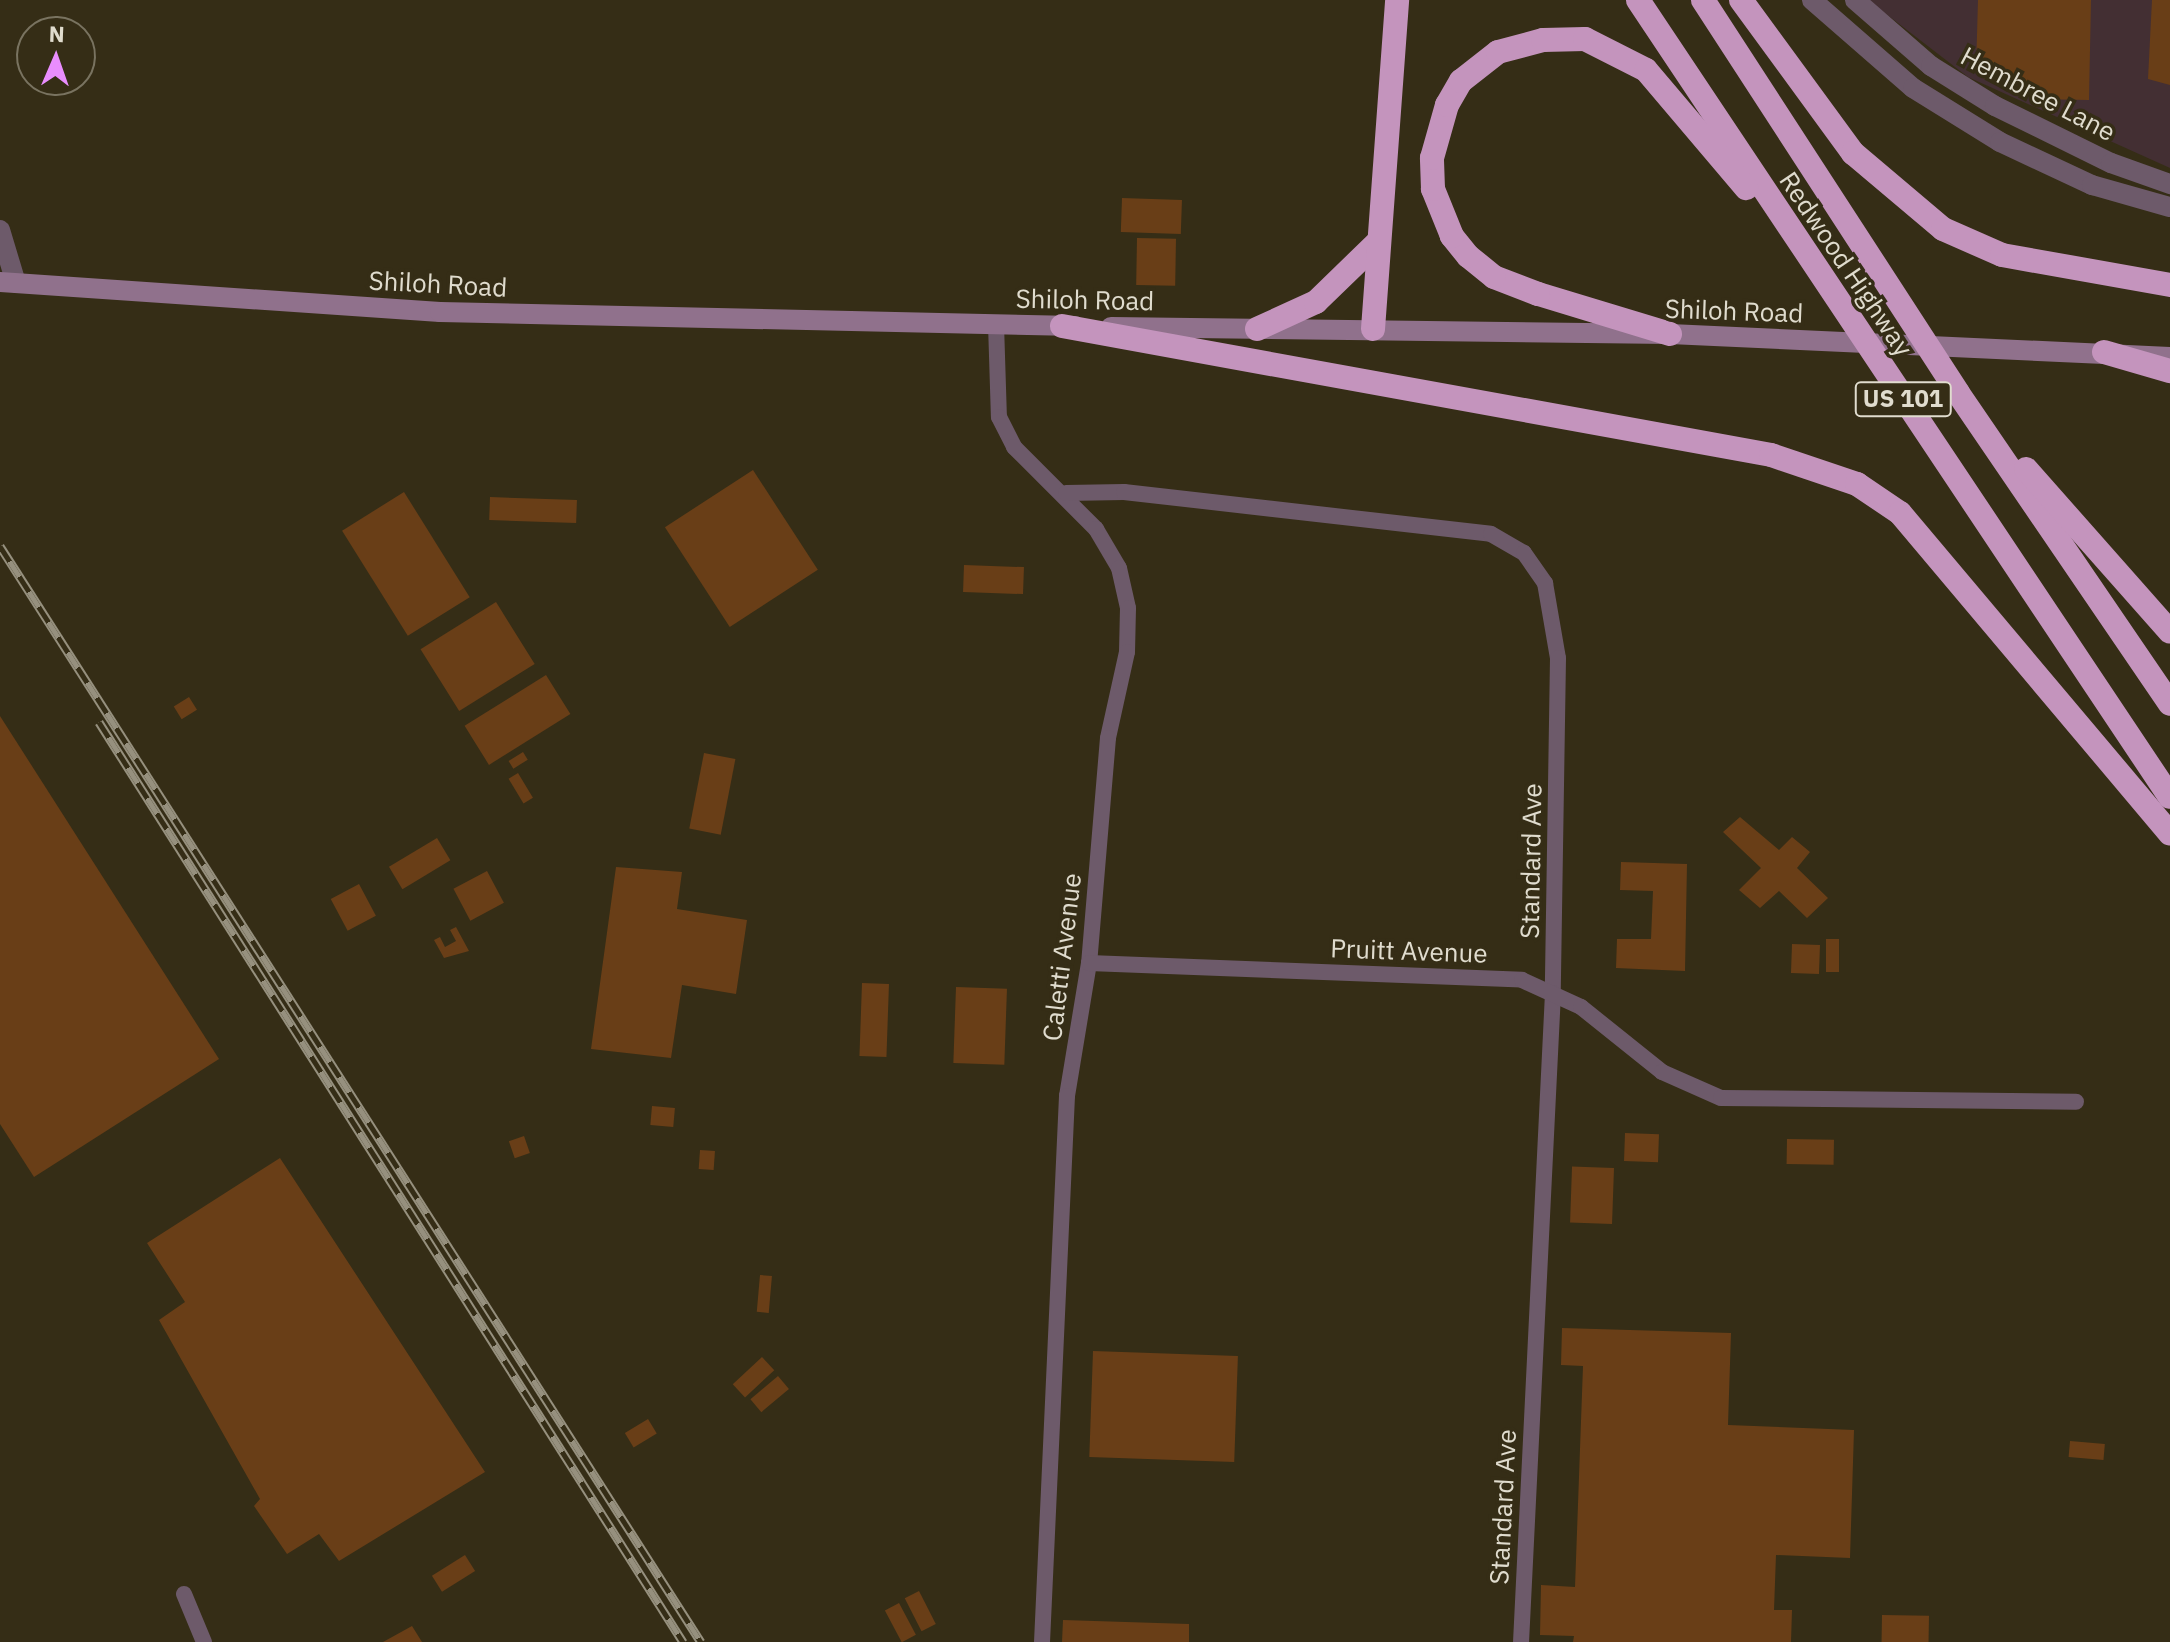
<!DOCTYPE html>
<html>
<head>
<meta charset="utf-8">
<style>
	body { margin:0 }
	#map { position:relative; width:2170px; height:1642px; overflow:hidden; background:#352d16; font-family:"IBM Plex Sans",sans-serif }
	div>[style] { position:absolute }
	[style*='--x'] { left:calc(var(--x)*1px); top:calc(var(--y)*1px); width:calc(var(--w)*1px); rotate:calc(var(--a)*1deg) }
	.commercial>* { inset:0; background:#432f33 }
	.building>* { inset:0; background:#693e17; transform-origin:0 0 }
	.minor>* { height:16px; margin:-8px; padding:0 8px; transform-origin:8px; border-radius:8px; background:#6d5a6a }
	.tertiary>* { height:20px; margin:-10px; padding:0 10px; transform-origin:10px; border-radius:10px; background:#6d5a6a }
	.secondary>* { height:20px; margin:-10px; padding:0 10px; transform-origin:10px; border-radius:10px; background:#90718c }
	.motorway>* { height:24px; margin:-12px; padding:0 12px; transform-origin:12px; border-radius:12px; background:#c494bd }
	.rail>* { height:9px; margin-top:-4.5px; transform-origin:0; background:repeating-linear-gradient(90deg,#352d16 0 18px,#96907e 0 36px); box-sizing:border-box; border-block:2px solid #96907e }
	span { translate:-50% -50%; white-space:nowrap; text-align:center; line-height:1.15; -webkit-text-stroke:7px #352d16; paint-order:stroke }
	.shield-label span { padding:2px 6px; background:#352d16; border:2px solid; border-radius:6px; -webkit-text-stroke-width:0 }
	.shield-label { font-size:24px; color:#e0dcce; font-weight:700 }
	.street-label { font-size:26px; color:#e0dcce }
	.north { position:absolute; left:16px; top:16px; width:80px; height:80px; box-sizing:border-box; background:#352d16; border:2px solid #797360; border-radius:50%; rotate:2deg; font-size:22px; font-weight:700; line-height:32px; text-align:center; color:#e0dcce }
	.north::after { content:''; display:block; margin:auto; width:28px; height:36px; background:#e98dfe; clip-path:polygon(50% 0,100% 100%,50% 72%,0 100%) }
</style>
</head>
<body>
<div id="map">
	<div class="commercial">
		<i style="clip-path:polygon(1868px 0,2170px 0,2170px 168px,1968px 77px)"></i>
	</div>
	<div class="building">
		<i style="clip-path:polygon(1978px 0,2091px 0,2089px 100px,2032px 99px,2032px 86px,1982px 78px,1976px 70px)"></i>
		<i style="clip-path:polygon(2152px 0,2170px 0,2170px 85px,2148px 79px)"></i>
		<i style="left:1122px;top:198px;width:60px;height:34px;rotate:2deg"></i>
		<i style="left:1137px;top:238px;width:39px;height:47px;rotate:1deg"></i>
		<i style="left:753px;top:470px;width:119px;height:105px;rotate:57deg"></i>
		<i style="left:404px;top:492px;width:124px;height:73px;rotate:58deg"></i>
		<i style="left:490px;top:497px;width:87px;height:23px;rotate:2deg"></i>
		<i style="left:964px;top:565px;width:60px;height:27px;rotate:2deg"></i>
		<i style="left:496px;top:602px;width:73px;height:89px;rotate:58deg"></i>
		<i style="left:546px;top:675px;width:46px;height:96px;rotate:58deg"></i>
		<i style="left:189px;top:697px;width:15px;height:18px;rotate:58deg"></i>
		<i style="clip-path:polygon(0 716px,219px 1059px,34px 1177px,0 1124px)"></i>
		<i style="left:523px;top:752px;width:9px;height:17px;rotate:58deg"></i>
		<i style="left:704px;top:753px;width:32px;height:77px;rotate:11deg"></i>
		<i style="left:518px;top:773px;width:29px;height:11px;rotate:59deg"></i>
		<i style="clip-path:polygon(1740px 817px,1779px 850px,1792px 837px,1810px 852px,1797px 868px,1828px 898px,1807px 918px,1779px 891px,1760px 908px,1739px 890px,1761px 868px,1723px 832px)"></i>
		<i style="left:437px;top:838px;width:26px;height:56px;rotate:59deg"></i>
		<i style="clip-path:polygon(1621px 862px,1687px 864px,1685px 971px,1616px 968px,1617px 939px,1651px 939px,1653px 891px,1620px 890px)"></i>
		<i style="clip-path:polygon(616px 867px,682px 872px,677px 909px,747px 920px,736px 994px,682px 985px,671px 1058px,591px 1049px)"></i>
		<i style="left:487px;top:871px;width:36px;height:38px;rotate:62deg"></i>
		<i style="left:359px;top:884px;width:36px;height:32px;rotate:62deg"></i>
		<i style="clip-path:polygon(456px 927px,469px 951px,444px 958px,434px 940px,440px 937px,445px 947px,456px 941px,450px 930px)"></i>
		<i style="left:1826px;top:939px;width:13px;height:33px"></i>
		<i style="left:1792px;top:944px;width:28px;height:29px;rotate:2deg"></i>
		<i style="left:862px;top:983px;width:27px;height:73px;rotate:2deg"></i>
		<i style="left:956px;top:987px;width:51px;height:76px;rotate:2deg"></i>
		<i style="left:652px;top:1106px;width:23px;height:19px;rotate:5deg"></i>
		<i style="left:1625px;top:1133px;width:34px;height:28px;rotate:2deg"></i>
		<i style="left:524px;top:1136px;width:18px;height:16px;rotate:71deg"></i>
		<i style="left:1787px;top:1139px;width:47px;height:25px;rotate:1deg"></i>
		<i style="left:700px;top:1150px;width:15px;height:19px;rotate:4deg"></i>
		<i style="clip-path:polygon(280px 1158px,485px 1472px,339px 1561px,319px 1534px,287px 1554px,254px 1506px,260px 1499px,159px 1320px,185px 1302px,147px 1243px)"></i>
		<i style="left:1614px;top:1168px;width:56px;height:42px;rotate:92deg"></i>
		<i style="left:760px;top:1275px;width:12px;height:37px;rotate:5deg"></i>
		<i style="clip-path:polygon(1562px 1328px,1731px 1333px,1728px 1425px,1854px 1430px,1850px 1558px,1776px 1555px,1774px 1610px,1792px 1610px,1791px 1642px,1573px 1642px,1574px 1636px,1540px 1635px,1541px 1585px,1575px 1587px,1583px 1366px,1561px 1365px)"></i>
		<i style="left:1093px;top:1351px;width:145px;height:106px;rotate:2deg"></i>
		<i style="left:762px;top:1357px;width:18px;height:40px;rotate:47deg"></i>
		<i style="left:778px;top:1376px;width:17px;height:36px;rotate:50deg"></i>
		<i style="left:648px;top:1419px;width:17px;height:27px;rotate:59deg"></i>
		<i style="left:2070px;top:1441px;width:35px;height:16px;rotate:5deg"></i>
		<i style="left:465px;top:1555px;width:19px;height:39px;rotate:58deg"></i>
		<i style="left:919px;top:1591px;width:37px;height:16px;rotate:63deg"></i>
		<i style="left:899px;top:1603px;width:36px;height:16px;rotate:62deg"></i>
		<i style="left:1882px;top:1615px;width:47px;height:27px;rotate:1deg"></i>
		<i style="clip-path:polygon(1063px 1620px,1189px 1624px,1189px 1642px,1062px 1642px)"></i>
		<i style="clip-path:polygon(412px 1626px,422px 1642px,383px 1642px)"></i>
	</div>
	<div class="minor">
		<i style="--x:996;--y:324;--w:93;--a:88.2"></i>
		<i style="--x:999;--y:417;--w:34;--a:63"></i>
		<i style="--x:1014;--y:447;--w:116;--a:45"></i>
		<i style="--x:1096;--y:529;--w:45;--a:59.5"></i>
		<i style="--x:1119;--y:568;--w:41;--a:77.3"></i>
		<i style="--x:1128;--y:608;--w:44;--a:91.3"></i>
		<i style="--x:1127;--y:652;--w:88;--a:102.5"></i>
		<i style="--x:1108;--y:738;--w:226;--a:94.8"></i>
		<i style="--x:1089;--y:963;--w:135;--a:99.4"></i>
		<i style="--x:1067;--y:1096;--w:547;--a:92.62"></i>
		<i style="--x:1066;--y:493;--w:58;--a:-1"></i>
		<i style="--x:1124;--y:492;--w:369;--a:6.5"></i>
		<i style="--x:1491;--y:534;--w:38;--a:30"></i>
		<i style="--x:1524;--y:553;--w:37;--a:55"></i>
		<i style="--x:1545;--y:583;--w:76;--a:80.2"></i>
		<i style="--x:1558;--y:658;--w:335;--a:90.9"></i>
		<i style="--x:1553;--y:993;--w:650;--a:92.82"></i>
		<i style="--x:1089;--y:963;--w:433;--a:2.2"></i>
		<i style="--x:1522;--y:980;--w:65;--a:24.6"></i>
		<i style="--x:1581;--y:1007;--w:104;--a:38.7"></i>
		<i style="--x:1662;--y:1072;--w:64;--a:23.8"></i>
		<i style="--x:1721;--y:1098;--w:355;--a:0.6"></i>
		<i style="--x:184;--y:1594;--w:52;--a:67.4"></i>
	</div>
	<div class="tertiary">
		<i style="--x:1812;--y:0;--w:134;--a:41.1"></i>
		<i style="--x:1913;--y:88;--w:102;--a:31.8"></i>
		<i style="--x:2000;--y:142;--w:102;--a:25.1"></i>
		<i style="--x:2092;--y:185;--w:81;--a:15.8"></i>
		<i style="--x:1855;--y:0;--w:101;--a:41"></i>
		<i style="--x:1931;--y:66;--w:75;--a:32"></i>
		<i style="--x:1995;--y:106;--w:129;--a:26.2"></i>
		<i style="--x:2111;--y:163;--w:63;--a:19.6"></i>
		<i style="--x:0;--y:230;--w:55;--a:73.2"></i>
	</div>
	<div class="secondary">
		<i style="--x:0;--y:282;--w:441;--a:3.9"></i>
		<i style="--x:440;--y:312;--w:635;--a:1.26"></i>
		<i style="--x:1111;--y:327;--w:559;--a:0.72"></i>
		<i style="--x:1670;--y:334;--w:501;--a:2.63"></i>
	</div>
	<div class="motorway">
		<i style="--x:1638;--y:0;--w:958;--a:56.28"></i>
		<i style="--x:1703;--y:0;--w:468;--a:57"></i>
		<i style="--x:1958;--y:393;--w:376;--a:55.7"></i>
		<i style="--x:1741;--y:0;--w:190;--a:53.8"></i>
		<i style="--x:1853;--y:153;--w:118;--a:40.2"></i>
		<i style="--x:1943;--y:229;--w:64;--a:23.8"></i>
		<i style="--x:2002;--y:255;--w:171;--a:10.1"></i>
		<i style="--x:1062;--y:326;--w:721;--a:10.31"></i>
		<i style="--x:1771;--y:455;--w:91;--a:18.6"></i>
		<i style="--x:1857;--y:484;--w:52;--a:34"></i>
		<i style="--x:1900;--y:513;--w:419;--a:49.9"></i>
		<i style="--x:1257;--y:329;--w:65;--a:-24.6"></i>
		<i style="--x:1316;--y:302;--w:86;--a:-44.1"></i>
		<i style="--x:1373;--y:329;--w:330;--a:-85.8"></i>
		<i style="--x:1670;--y:334;--w:138;--a:-163.1"></i>
		<i style="--x:1538;--y:294;--w:47;--a:-158.9"></i>
		<i style="--x:1494;--y:277;--w:33;--a:-141"></i>
		<i style="--x:1468;--y:256;--w:26;--a:-129"></i>
		<i style="--x:1452;--y:236;--w:51;--a:-112"></i>
		<i style="--x:1433;--y:189;--w:31;--a:-92"></i>
		<i style="--x:1432;--y:158;--w:55;--a:-74.2"></i>
		<i style="--x:1447;--y:105;--w:28;--a:-60"></i>
		<i style="--x:1461;--y:81;--w:47;--a:-38.1"></i>
		<i style="--x:1498;--y:52;--w:47;--a:-14.9"></i>
		<i style="--x:1543;--y:40;--w:42;--a:-1.4"></i>
		<i style="--x:1585;--y:39;--w:68;--a:26.9"></i>
		<i style="--x:1646;--y:70;--w:155;--a:49.7"></i>
		<i style="--x:2104;--y:352;--w:69;--a:16.1"></i>
		<i style="--x:2026;--y:469;--w:217;--a:48.5"></i>
	</div>
	<div class="rail">
		<i style="--x:0;--y:546;--w:1301;--a:57.4"></i>
		<i style="--x:99;--y:722;--w:1090;--a:57.59"></i>
	</div>
	<div class="shield-label">
		<span style="left:1903px;top:399px">US 101</span>
	</div>
	<div class="street-label">
		<span style="left:2038px;top:94px;rotate:28deg">Hembree Lane</span>
		<span style="left:1846px;top:264px;rotate:56deg">Redwood Highway</span>
		<span style="left:438px;top:284px;rotate:3deg">Shiloh Road</span>
		<span style="left:1085px;top:300px;rotate:1deg">Shiloh Road</span>
		<span style="left:1734px;top:311px;rotate:2deg">Shiloh Road</span>
		<span style="left:1531px;top:861px;rotate:-89deg">Standard Ave</span>
		<span style="left:1409px;top:951px;rotate:2deg">Pruitt Avenue</span>
		<span style="left:1062px;top:957px;rotate:-83deg">Caletti Avenue</span>
		<span style="left:1503px;top:1507px;rotate:-87deg">Standard Ave</span>
	</div>
	<div class="north">N</div>
</div>
</body>
</html>
